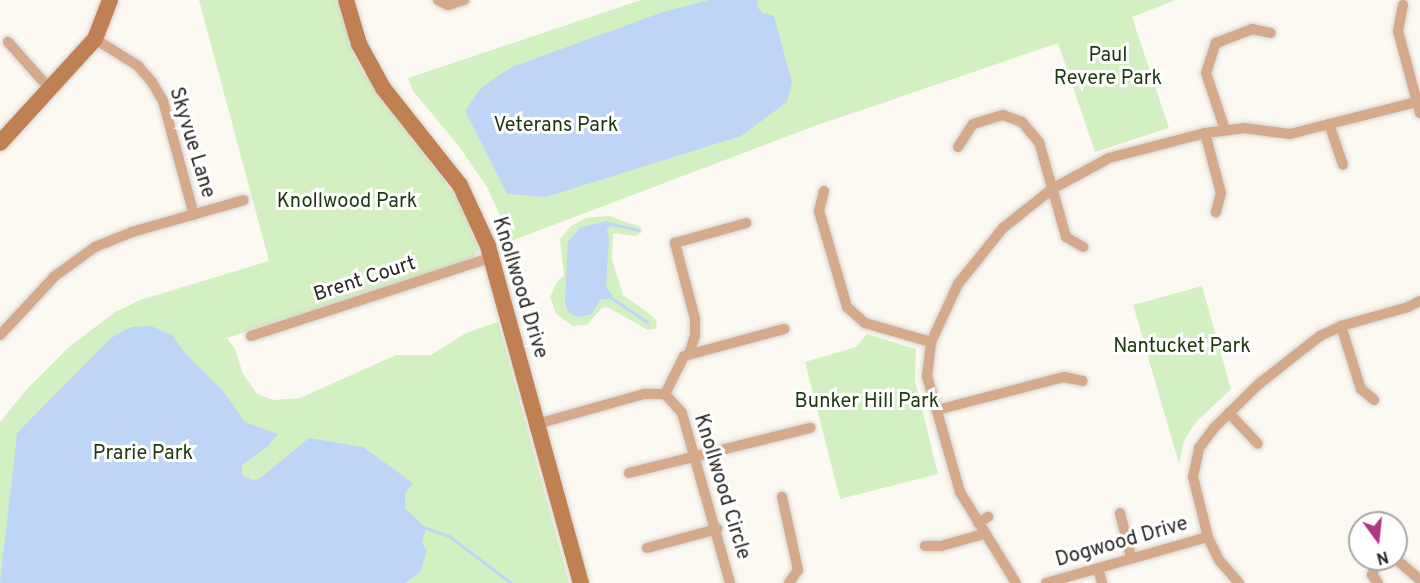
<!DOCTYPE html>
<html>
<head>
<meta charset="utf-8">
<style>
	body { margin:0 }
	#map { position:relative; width:1420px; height:583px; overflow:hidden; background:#fcf9f3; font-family:Overpass,sans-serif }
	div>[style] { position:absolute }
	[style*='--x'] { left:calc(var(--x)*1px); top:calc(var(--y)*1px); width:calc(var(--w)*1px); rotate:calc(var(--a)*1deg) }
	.green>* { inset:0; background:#d3f0c3 }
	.water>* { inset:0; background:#bfd5f6 }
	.stream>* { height:3px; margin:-1.5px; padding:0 1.5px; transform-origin:1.5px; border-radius:1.5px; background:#bfd5f6 }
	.roads { filter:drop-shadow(0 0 2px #d6d3ce) drop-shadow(0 0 2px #d6d3ce) }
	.street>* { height:10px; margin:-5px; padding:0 5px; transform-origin:5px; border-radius:5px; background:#d5a98b }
	.secondary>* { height:16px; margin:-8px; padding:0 8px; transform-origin:8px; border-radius:8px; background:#c08152 }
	span { translate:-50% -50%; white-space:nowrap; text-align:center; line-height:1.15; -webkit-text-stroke:6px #fff; paint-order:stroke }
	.park-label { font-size:20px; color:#1f370f }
	.street-label { font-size:20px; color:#272624 }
	.north { position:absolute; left:1348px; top:511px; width:60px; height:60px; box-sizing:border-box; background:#fff; border:2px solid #a9a8a7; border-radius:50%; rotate:165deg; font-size:16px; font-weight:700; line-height:24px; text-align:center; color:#272624 }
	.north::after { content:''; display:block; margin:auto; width:21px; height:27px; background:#b33686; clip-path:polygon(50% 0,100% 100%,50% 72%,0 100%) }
</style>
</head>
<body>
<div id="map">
	<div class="green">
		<i style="clip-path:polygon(199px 0,337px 0,354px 55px,365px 75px,456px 197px,479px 249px,473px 258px,227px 338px,235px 349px,243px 374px,257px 394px,274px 400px,300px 398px,396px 355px,431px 355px,466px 333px,498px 322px,569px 583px,0 583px,0 422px,27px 389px,69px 347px,115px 312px,140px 300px,269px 261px)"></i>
		<i style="clip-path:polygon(641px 0,1176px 0,1132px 17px,1169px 128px,1095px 152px,1058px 43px,812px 127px,511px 241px,487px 187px,458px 145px,413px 91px,408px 78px)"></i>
		<i style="clip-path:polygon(609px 216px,641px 227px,642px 232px,636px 236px,613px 233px,612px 260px,623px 295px,651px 315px,657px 321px,656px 329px,648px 330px,607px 307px,602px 308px,587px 325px,573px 326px,556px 314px,550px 297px,557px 282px,564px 275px,560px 239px,571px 226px,586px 218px)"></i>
		<i style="clip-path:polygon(1202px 286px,1231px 389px,1195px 423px,1184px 441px,1179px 464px,1133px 305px)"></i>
		<i style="clip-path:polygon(867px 334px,916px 349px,915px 381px,938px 474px,840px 499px,805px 362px,856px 347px)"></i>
	</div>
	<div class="water">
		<i style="clip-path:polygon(709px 0,758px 0,757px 7px,763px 13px,774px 16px,792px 82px,787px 102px,741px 136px,546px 197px,507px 194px,465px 111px,481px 88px,512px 67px,663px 12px)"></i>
		<i style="clip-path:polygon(608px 221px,612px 224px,607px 230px,609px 239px,606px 286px,612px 295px,609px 299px,601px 299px,592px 314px,578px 317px,568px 312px,565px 302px,568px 242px,580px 228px)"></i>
		<i style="clip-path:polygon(151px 326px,172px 335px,184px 352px,224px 392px,245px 422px,278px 434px,268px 446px,242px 465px,242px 475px,252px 480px,259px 479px,309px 438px,363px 447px,413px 483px,405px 493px,405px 508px,426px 528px,422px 542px,427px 551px,420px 572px,405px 583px,0 583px,17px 433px,111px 338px,131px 327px)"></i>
	</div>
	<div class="stream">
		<i style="--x:612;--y:224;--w:27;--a:13"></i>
		<i style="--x:610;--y:297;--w:45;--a:34"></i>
		<i style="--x:426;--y:528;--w:24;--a:19"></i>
		<i style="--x:449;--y:536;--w:78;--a:37.2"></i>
	</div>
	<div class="roads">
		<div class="street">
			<i style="--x:438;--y:0;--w:11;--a:27"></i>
			<i style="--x:448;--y:5;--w:17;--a:-17"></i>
			<i style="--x:1403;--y:5;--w:26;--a:101"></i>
			<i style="--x:1398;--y:31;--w:85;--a:75"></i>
			<i style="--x:95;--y:39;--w:51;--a:32.1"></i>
			<i style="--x:138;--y:66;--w:21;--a:49"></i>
			<i style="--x:152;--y:82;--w:22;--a:60"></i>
			<i style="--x:163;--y:101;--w:118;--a:74.8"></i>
			<i style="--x:8;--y:42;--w:63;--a:48.2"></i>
			<i style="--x:1329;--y:124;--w:43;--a:71.1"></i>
			<i style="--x:1225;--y:130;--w:60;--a:-108.4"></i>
			<i style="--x:1206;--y:73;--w:32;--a:-72"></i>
			<i style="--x:1216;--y:43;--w:39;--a:-21"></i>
			<i style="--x:1252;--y:29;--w:19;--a:12"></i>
			<i style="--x:1205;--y:133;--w:62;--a:75.1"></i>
			<i style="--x:1221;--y:193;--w:20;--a:105"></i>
			<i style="--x:958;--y:147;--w:27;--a:-57"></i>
			<i style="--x:973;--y:124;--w:31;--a:-17"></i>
			<i style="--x:1003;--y:115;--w:20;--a:20"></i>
			<i style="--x:1022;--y:122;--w:26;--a:50"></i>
			<i style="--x:1039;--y:142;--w:99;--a:74.1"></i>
			<i style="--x:1066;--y:237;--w:20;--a:30"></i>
			<i style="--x:824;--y:191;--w:21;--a:104"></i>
			<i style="--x:819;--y:211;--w:100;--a:73.7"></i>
			<i style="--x:847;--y:307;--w:24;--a:42"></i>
			<i style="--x:865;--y:323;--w:69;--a:16.1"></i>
			<i style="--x:1341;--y:326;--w:66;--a:72.4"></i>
			<i style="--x:1361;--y:389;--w:17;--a:40"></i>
			<i style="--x:0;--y:335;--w:81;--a:-47"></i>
			<i style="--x:55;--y:276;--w:49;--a:-35.9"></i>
			<i style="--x:95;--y:247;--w:40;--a:-22"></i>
			<i style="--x:132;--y:232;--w:116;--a:-15.9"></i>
			<i style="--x:251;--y:336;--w:254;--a:-18.1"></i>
			<i style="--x:689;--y:354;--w:19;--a:-72"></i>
			<i style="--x:695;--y:336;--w:17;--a:-90"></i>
			<i style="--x:695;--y:319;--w:79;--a:-104.7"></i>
			<i style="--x:675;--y:243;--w:74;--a:-15.7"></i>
			<i style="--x:665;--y:394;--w:42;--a:-63.4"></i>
			<i style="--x:684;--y:356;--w:104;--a:-15.1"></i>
			<i style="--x:937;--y:410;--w:131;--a:-14.6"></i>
			<i style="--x:1064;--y:377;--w:19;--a:12"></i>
			<i style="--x:1229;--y:413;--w:42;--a:46.9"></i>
			<i style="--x:537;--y:424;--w:111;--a:-15.7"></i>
			<i style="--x:644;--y:394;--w:21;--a:0"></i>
			<i style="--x:665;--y:394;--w:25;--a:48"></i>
			<i style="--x:682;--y:413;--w:177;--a:74.2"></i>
			<i style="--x:629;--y:473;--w:187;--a:-14"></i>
			<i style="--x:782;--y:497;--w:75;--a:77.6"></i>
			<i style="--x:798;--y:570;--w:16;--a:125"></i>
			<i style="--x:1120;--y:513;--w:45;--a:76"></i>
			<i style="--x:978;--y:523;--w:12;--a:-31"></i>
			<i style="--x:925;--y:546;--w:16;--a:0"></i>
			<i style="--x:941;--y:546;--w:45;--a:-15.6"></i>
			<i style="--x:647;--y:548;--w:73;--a:-15.2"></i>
			<i style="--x:1396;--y:559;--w:32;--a:41"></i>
			<i style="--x:1098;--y:569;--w:15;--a:74"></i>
			<i style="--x:1016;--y:583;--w:107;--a:-121.6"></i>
			<i style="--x:960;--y:492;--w:121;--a:-105.9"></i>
			<i style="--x:927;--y:376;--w:34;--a:-83"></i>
			<i style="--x:931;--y:342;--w:64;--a:-65"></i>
			<i style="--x:958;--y:284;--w:72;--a:-51.2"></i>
			<i style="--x:1003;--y:228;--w:63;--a:-38.5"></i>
			<i style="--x:1052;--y:189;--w:65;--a:-28.5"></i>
			<i style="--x:1109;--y:158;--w:99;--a:-14.6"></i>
			<i style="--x:1205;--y:133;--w:39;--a:-7"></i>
			<i style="--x:1244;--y:128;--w:46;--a:7.4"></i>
			<i style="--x:1290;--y:134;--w:134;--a:-14.2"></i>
			<i style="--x:1046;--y:583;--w:168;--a:-15.9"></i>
			<i style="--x:1239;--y:583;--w:30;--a:-131"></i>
			<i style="--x:1219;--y:560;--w:25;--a:-116"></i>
			<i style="--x:1208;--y:537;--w:62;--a:-104"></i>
			<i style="--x:1193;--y:477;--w:30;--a:-78"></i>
			<i style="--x:1199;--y:448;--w:26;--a:-53"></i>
			<i style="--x:1215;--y:427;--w:63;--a:-44.4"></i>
			<i style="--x:1260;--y:383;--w:76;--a:-38.1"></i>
			<i style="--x:1320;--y:336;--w:23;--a:-25"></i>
			<i style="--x:1341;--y:326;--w:70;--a:-15.8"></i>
			<i style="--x:1408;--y:307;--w:13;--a:-27"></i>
			<i style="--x:1378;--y:583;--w:10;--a:-127"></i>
			<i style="--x:1372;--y:575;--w:15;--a:-70"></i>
			<i style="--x:1377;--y:561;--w:4;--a:-27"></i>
		</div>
		<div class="secondary">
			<i style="--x:346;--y:0;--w:46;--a:73.5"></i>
			<i style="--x:359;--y:44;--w:50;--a:61.4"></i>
			<i style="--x:383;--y:88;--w:124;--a:51.6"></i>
			<i style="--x:460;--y:185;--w:67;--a:65.3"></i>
			<i style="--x:488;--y:246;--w:350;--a:74.6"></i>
			<i style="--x:0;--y:143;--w:141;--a:-47.6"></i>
			<i style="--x:95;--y:39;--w:42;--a:-69"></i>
		</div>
	</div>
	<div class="park-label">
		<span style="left:1108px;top:68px">Paul<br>Revere Park</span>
		<span style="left:556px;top:126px">Veterans Park</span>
		<span style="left:347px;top:202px">Knollwood Park</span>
		<span style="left:1182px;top:347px">Nantucket Park</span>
		<span style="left:867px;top:402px">Bunker Hill Park</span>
		<span style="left:143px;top:454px">Prarie Park</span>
	</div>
	<div class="street-label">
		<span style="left:191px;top:143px;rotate:73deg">Skyvue Lane</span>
		<span style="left:365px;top:280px;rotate:-18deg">Brent Court</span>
		<span style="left:519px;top:288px;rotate:73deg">Knollwood Drive</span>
		<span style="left:721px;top:487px;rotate:73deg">Knollwood Circle</span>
		<span style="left:1122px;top:543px;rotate:-16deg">Dogwood Drive</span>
	</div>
	<div class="north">N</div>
</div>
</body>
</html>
